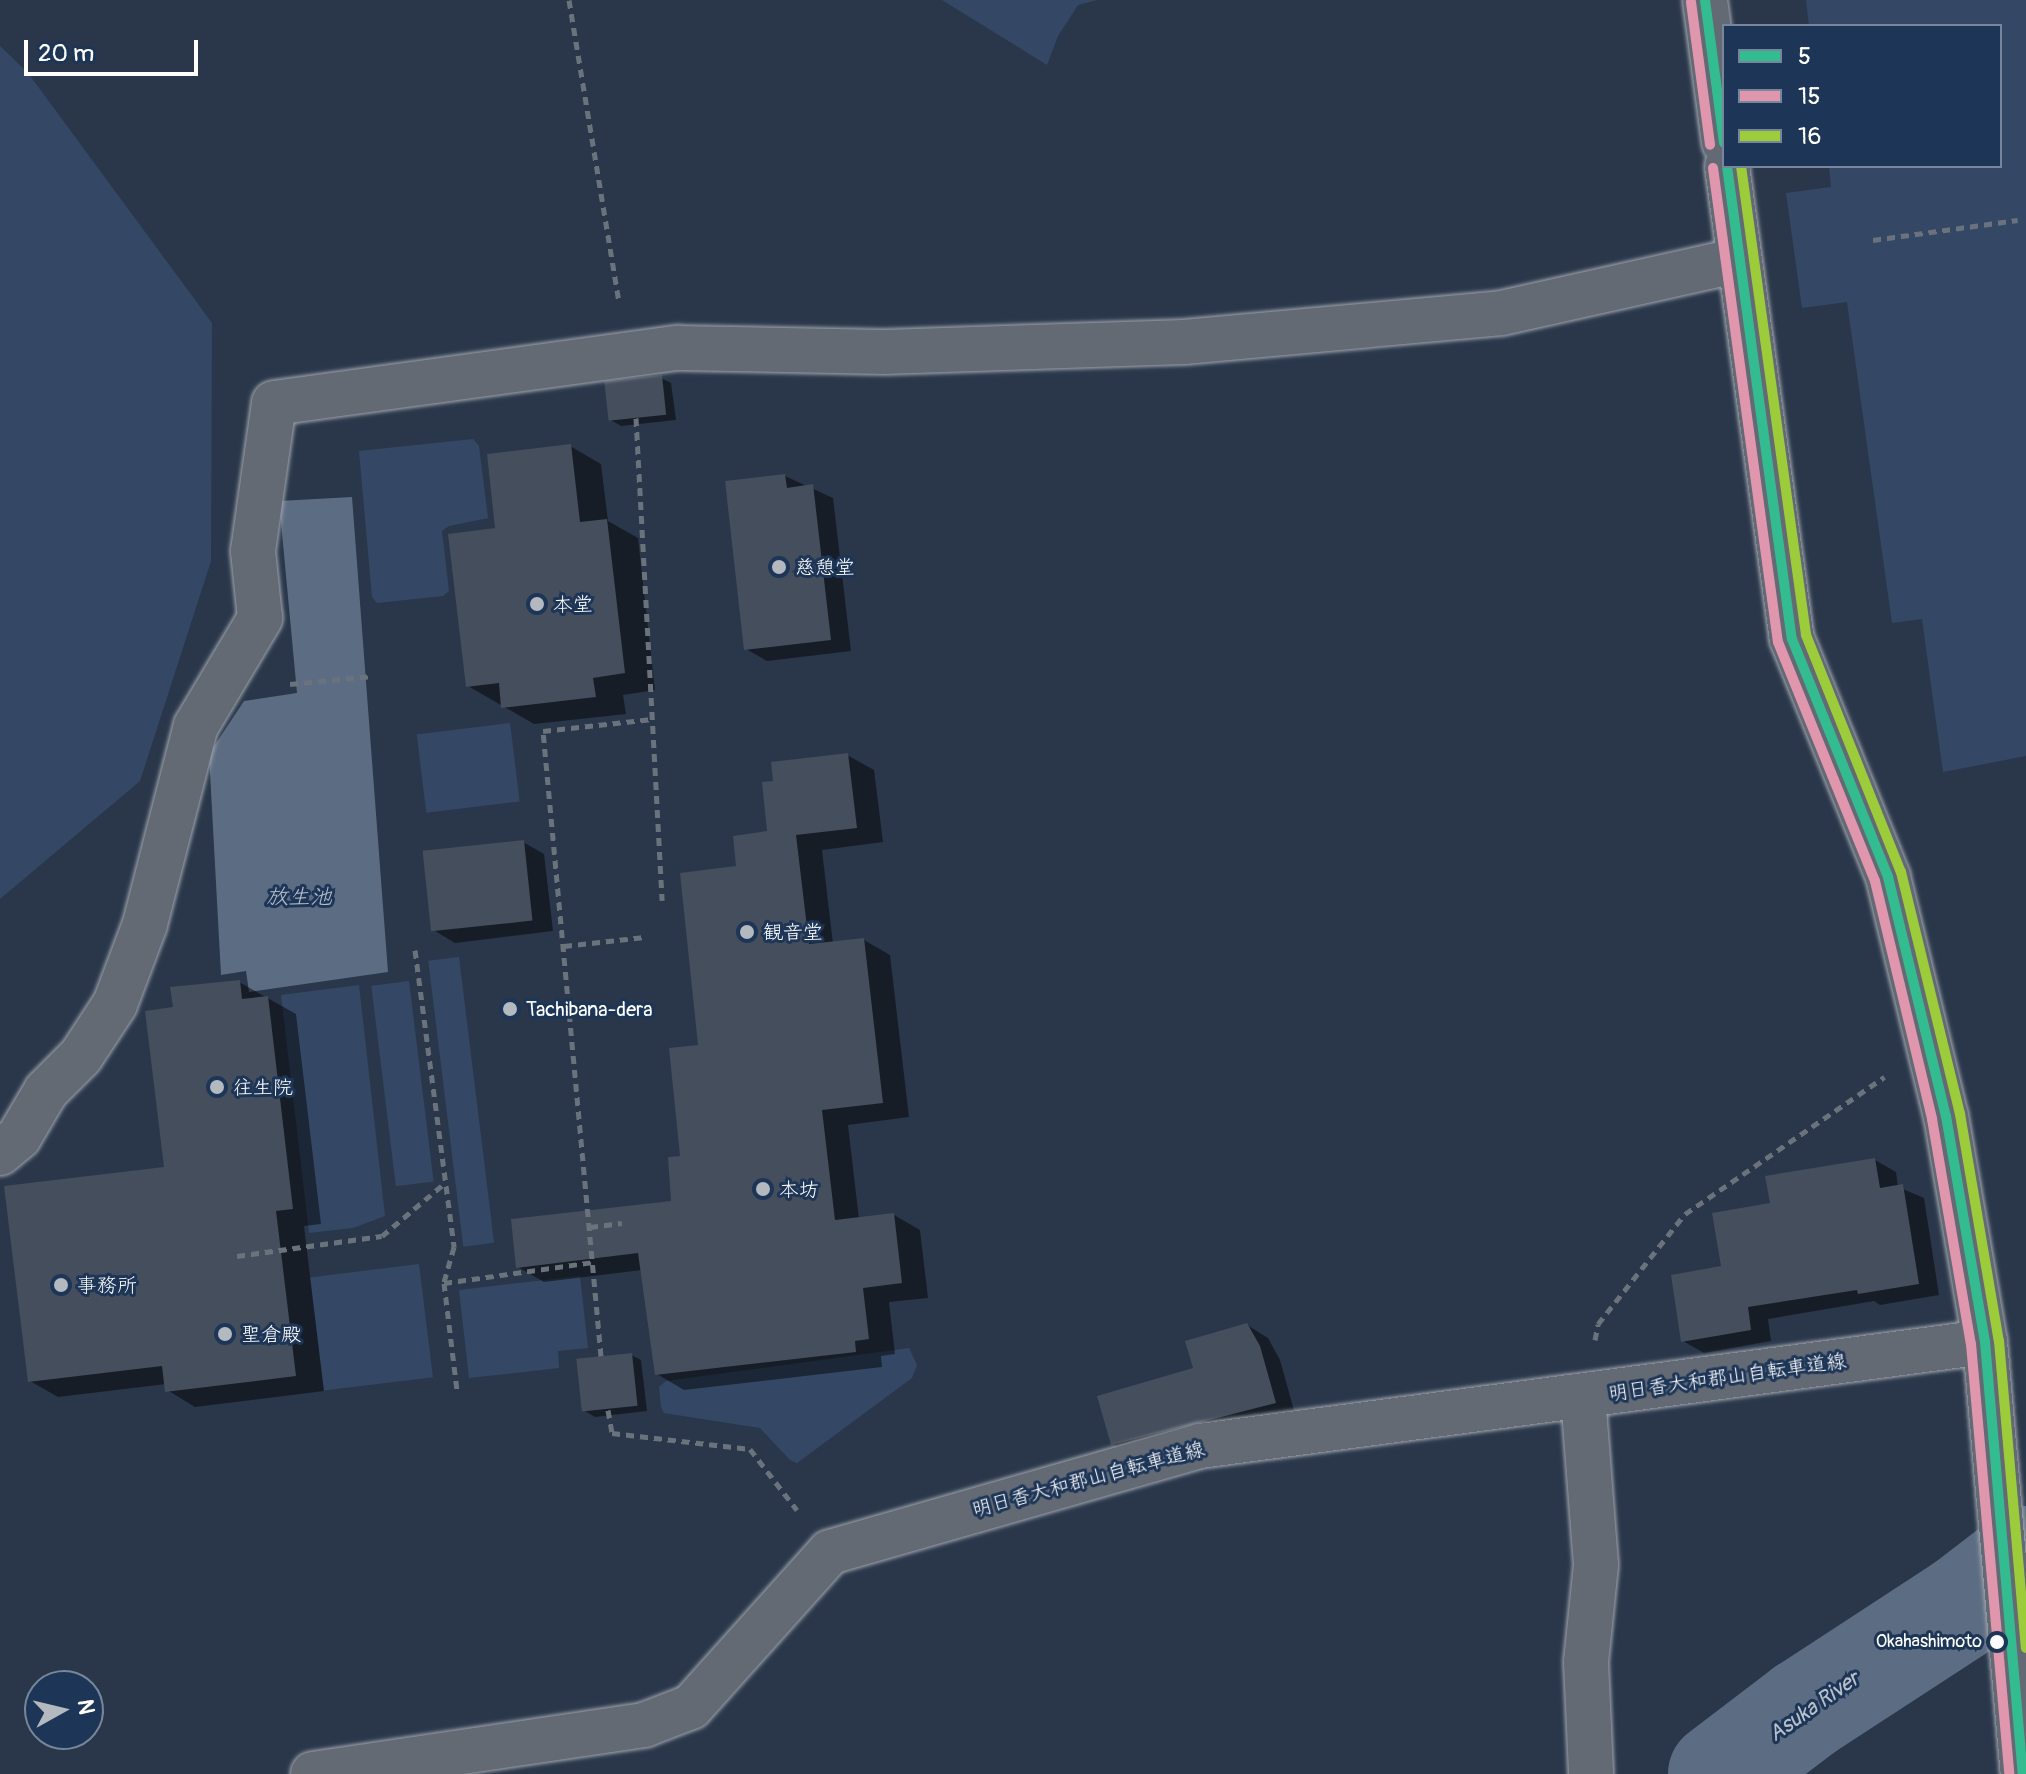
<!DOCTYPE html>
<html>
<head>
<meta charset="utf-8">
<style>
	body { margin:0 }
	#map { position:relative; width:2026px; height:1774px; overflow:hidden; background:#2a374a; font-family:Pangolin,"Klee One",sans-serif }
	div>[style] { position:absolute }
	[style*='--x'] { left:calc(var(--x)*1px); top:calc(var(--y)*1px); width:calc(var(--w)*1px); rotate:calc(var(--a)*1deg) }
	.green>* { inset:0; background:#344865; transform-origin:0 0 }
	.water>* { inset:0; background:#5c6d83 }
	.shadow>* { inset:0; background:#0007 }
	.river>* { height:104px; margin:-52px; padding:0 52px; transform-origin:52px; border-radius:52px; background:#5c6d83 }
	.building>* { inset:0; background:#444e5c; transform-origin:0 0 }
	.path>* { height:5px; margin-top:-2.5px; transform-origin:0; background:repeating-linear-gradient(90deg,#6a727c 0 8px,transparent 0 14px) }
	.roads { filter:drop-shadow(0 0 2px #9fa5ae) drop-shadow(0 0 2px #9fa5ae) }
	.minor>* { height:44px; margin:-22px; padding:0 22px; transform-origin:22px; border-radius:22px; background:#636a74 }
	.major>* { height:44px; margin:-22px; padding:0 22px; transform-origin:22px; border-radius:22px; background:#636a74 }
	.bus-1>* { height:10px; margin:-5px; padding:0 5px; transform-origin:5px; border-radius:5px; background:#34bc91 }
	.bus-2>* { height:10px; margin:-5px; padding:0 5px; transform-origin:5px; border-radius:5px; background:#e097ae }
	.bus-3>* { height:10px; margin:-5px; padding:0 5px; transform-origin:5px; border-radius:5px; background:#9dcc3b }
	.dots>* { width:22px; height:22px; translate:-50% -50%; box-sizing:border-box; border:4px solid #1d3557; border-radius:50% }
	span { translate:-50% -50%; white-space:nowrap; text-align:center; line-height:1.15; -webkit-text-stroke:6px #1d3557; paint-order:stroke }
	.bus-label { font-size:18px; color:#fff }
	.right { translate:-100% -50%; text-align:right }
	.poi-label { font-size:20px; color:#fff }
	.left { translate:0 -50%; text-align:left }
	.street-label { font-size:20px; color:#fff }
	.water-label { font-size:22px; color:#b8c0ca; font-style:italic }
	.legend { position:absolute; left:1722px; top:24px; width:280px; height:144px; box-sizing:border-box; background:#1d3557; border:2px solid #77869a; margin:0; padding:10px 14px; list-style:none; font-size:24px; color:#fff }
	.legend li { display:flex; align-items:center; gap:16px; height:40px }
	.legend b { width:40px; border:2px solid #77869a }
	.north { position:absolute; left:24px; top:1670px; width:80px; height:80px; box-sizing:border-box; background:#1d3557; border:2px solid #77869a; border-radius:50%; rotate:82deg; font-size:22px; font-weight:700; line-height:32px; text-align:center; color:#fff }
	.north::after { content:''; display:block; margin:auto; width:28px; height:36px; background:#b4b9c0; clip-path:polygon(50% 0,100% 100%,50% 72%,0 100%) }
	.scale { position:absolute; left:24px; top:40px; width:174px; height:36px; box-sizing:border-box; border:4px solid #fff; border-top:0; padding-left:10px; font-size:24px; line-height:28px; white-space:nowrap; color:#fff; -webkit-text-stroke:6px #1d3557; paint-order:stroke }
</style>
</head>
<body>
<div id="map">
	<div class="green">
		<i style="clip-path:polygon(942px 0,1097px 0,1078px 5px,1058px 36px,1047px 65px)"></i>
		<i style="clip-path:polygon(1806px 0,2026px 0,2026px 756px,1943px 772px,1922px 619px,1892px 623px,1847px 302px,1802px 308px,1786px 193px,1831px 187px,1829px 166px,2000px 166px,2000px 26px,1809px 26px)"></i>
		<i style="clip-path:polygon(0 46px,28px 73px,212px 323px,211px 561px,140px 781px,0 899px)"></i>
		<i style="clip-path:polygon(473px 439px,479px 446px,488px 518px,449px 526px,442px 531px,449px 591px,443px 596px,377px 603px,372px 597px,359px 451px)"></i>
		<i style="left:510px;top:723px;width:79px;height:94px;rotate:83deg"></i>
		<i style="left:459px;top:957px;width:288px;height:31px;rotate:83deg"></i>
		<i style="left:409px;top:981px;width:202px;height:38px;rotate:83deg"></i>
		<i style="clip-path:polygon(359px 985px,385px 1216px,353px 1228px,309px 1233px,281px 995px)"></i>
		<i style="left:419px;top:1264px;width:114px;height:110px;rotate:83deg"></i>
		<i style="clip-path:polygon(580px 1276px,588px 1348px,558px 1351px,559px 1368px,469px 1378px,459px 1290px)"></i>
		<i style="clip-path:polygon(909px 1348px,917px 1365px,912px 1378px,797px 1463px,790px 1460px,760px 1428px,664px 1413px,661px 1407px,659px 1387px,666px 1381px)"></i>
	</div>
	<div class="water">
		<i style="clip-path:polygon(352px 497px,388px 972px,249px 992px,246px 971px,221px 975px,209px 754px,244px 701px,297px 693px,279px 501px)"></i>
	</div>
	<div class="shadow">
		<i style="clip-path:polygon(661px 378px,671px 383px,676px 420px,621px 426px,611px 420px)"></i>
		<i style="clip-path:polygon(570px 446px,601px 464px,608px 521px,638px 538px,655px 690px,623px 695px,626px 714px,534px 724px,468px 686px,497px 530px)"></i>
		<i style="clip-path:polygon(785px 476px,833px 498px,851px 651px,767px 661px,746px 649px)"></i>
		<i style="clip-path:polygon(847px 755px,874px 770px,883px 842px,822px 850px,833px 944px,864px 940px,890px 955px,909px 1117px,848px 1125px,859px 1219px,894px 1215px,920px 1230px,928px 1298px,889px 1302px,895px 1354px,881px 1356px,882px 1367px,684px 1390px,657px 1374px,642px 1270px,544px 1282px,518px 1267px,673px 1202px,700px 1046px,738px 868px,769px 833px,775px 783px)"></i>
		<i style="clip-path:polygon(523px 842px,544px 854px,553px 931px,455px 943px,435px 931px)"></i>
		<i style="clip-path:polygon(239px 982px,296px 1014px,321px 1224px,304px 1226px,324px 1391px,195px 1407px,167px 1390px,166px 1384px,58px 1397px,30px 1381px,166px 1169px,175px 1009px)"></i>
		<i style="clip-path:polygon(1875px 1160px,1896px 1172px,1898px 1187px,1924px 1198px,1939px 1295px,1880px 1305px,1874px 1301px,1768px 1319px,1771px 1341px,1704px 1353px,1683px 1341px,1723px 1268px,1772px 1205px)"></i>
		<i style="clip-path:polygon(1247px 1325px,1268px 1338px,1280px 1360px,1295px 1414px,1134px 1456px,1113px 1444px)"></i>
		<i style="clip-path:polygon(631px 1355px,641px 1360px,647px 1411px,595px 1417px,585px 1411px)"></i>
	</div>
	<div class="river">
		<i style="--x:1720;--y:1774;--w:106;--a:-37.3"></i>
		<i style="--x:1804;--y:1710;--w:192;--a:-33.1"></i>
		<i style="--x:1965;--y:1605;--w:77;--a:-37.6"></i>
	</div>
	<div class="building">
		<i style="left:662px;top:375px;width:40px;height:58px;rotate:84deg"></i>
		<i style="clip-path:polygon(571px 444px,580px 522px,607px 519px,625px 673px,593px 678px,596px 697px,501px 708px,499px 683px,466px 687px,448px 534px,495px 528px,487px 454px)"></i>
		<i style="clip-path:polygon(785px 474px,787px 488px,813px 484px,831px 640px,744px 650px,725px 481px)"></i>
		<i style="clip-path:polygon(848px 753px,857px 828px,796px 835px,809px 944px,864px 938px,883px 1103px,822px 1110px,835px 1220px,894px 1213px,902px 1283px,863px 1288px,869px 1339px,855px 1341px,856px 1352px,655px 1375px,638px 1253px,516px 1268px,511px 1219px,671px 1201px,668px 1157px,680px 1156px,669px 1048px,698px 1045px,680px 873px,736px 866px,733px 836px,767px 831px,762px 782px,773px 781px,771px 762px)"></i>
		<i style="left:524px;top:840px;width:81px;height:102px;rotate:84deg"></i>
		<i style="clip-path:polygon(240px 980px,242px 999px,268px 996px,293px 1209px,276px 1211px,296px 1376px,165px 1392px,162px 1366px,28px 1382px,4px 1186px,164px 1167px,145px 1011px,173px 1007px,170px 987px)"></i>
		<i style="clip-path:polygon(1875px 1158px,1880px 1188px,1903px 1184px,1919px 1284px,1858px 1294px,1857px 1290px,1748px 1307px,1751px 1330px,1681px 1342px,1671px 1275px,1721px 1266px,1712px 1213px,1770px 1203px,1765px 1176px)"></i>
		<i style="clip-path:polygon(1247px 1323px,1260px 1346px,1276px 1403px,1111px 1445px,1097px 1396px,1193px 1368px,1185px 1341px)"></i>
		<i style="left:632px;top:1353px;width:53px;height:56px;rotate:84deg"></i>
	</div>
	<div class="path">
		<i style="--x:569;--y:0;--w:307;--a:80.6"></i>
		<i style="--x:1873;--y:240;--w:146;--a:-7.9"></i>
		<i style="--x:636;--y:418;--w:483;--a:86.9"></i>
		<i style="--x:290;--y:684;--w:83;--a:-5.5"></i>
		<i style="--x:564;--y:946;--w:81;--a:-6.4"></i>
		<i style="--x:415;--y:950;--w:300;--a:82.5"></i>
		<i style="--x:454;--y:1247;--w:37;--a:106"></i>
		<i style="--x:444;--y:1283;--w:150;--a:-8"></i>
		<i style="--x:590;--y:1227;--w:32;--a:-7"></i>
		<i style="--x:237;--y:1256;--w:146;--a:-7.9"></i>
		<i style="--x:382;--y:1236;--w:82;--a:-40.1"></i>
		<i style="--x:444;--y:1283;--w:108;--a:83.1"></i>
		<i style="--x:1595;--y:1340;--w:16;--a:-79"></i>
		<i style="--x:1598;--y:1324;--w:140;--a:-51.7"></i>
		<i style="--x:1685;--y:1214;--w:242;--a:-34.5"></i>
		<i style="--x:601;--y:1356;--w:628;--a:-95.3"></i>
		<i style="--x:543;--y:731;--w:110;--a:-6.3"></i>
		<i style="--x:608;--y:1410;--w:23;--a:80"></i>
		<i style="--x:612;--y:1433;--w:139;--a:6.6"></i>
		<i style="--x:750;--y:1449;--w:77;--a:52.4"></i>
	</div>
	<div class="roads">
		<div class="minor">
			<i style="--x:0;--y:1153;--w:25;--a:-40"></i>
			<i style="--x:19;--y:1137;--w:53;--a:-59.6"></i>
			<i style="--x:46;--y:1091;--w:49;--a:-45"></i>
			<i style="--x:81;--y:1056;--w:62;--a:-56.8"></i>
			<i style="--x:115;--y:1004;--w:85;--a:-69.4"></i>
			<i style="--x:145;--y:924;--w:204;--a:-75.6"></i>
			<i style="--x:196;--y:726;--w:126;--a:-59.3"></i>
			<i style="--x:260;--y:618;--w:67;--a:-96"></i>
			<i style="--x:253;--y:551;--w:149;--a:-81.9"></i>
			<i style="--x:274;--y:403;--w:408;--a:-7.8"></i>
			<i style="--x:678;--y:348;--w:206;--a:1.1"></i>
			<i style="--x:884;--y:352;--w:300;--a:-1.9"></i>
			<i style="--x:1184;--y:342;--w:319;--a:-5.2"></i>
			<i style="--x:1502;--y:313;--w:243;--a:-12.6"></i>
			<i style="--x:1583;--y:1396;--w:169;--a:85.6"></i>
			<i style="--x:1596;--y:1565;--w:98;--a:95.9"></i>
			<i style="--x:1586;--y:1662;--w:112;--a:87.4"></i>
			<i style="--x:313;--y:1774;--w:335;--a:-8.4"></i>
			<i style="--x:644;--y:1725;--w:50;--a:-21"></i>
			<i style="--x:691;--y:1707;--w:208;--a:-48.1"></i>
			<i style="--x:830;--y:1552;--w:385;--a:-16"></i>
			<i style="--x:1200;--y:1446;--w:792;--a:-7.55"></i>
		</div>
		<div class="major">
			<i style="--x:1705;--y:0;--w:144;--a:82.4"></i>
			<i style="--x:1727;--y:166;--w:477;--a:82.2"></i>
			<i style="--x:1792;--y:639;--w:257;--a:68"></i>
			<i style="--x:1888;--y:877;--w:246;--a:76.4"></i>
			<i style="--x:1946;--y:1116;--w:229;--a:80.2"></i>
			<i style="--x:1985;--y:1342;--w:434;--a:85"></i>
		</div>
	</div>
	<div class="bus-1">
		<i style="--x:1705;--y:0;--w:144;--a:82.4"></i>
		<i style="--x:1727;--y:166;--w:477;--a:82.2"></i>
		<i style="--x:1792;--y:639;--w:257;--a:68"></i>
		<i style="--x:1888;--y:877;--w:246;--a:76.4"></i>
		<i style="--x:1946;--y:1116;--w:229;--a:80.2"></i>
		<i style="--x:1985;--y:1342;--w:434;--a:85"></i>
	</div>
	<div class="bus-2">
		<i style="--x:1691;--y:2;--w:144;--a:82.4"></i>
		<i style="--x:1713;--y:168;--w:478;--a:82.2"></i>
		<i style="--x:1778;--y:642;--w:258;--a:67.9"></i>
		<i style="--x:1875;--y:881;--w:245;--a:76.5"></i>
		<i style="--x:1932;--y:1119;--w:228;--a:80.2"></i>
		<i style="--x:1971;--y:1344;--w:432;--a:84.9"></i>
	</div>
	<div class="bus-3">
		<i style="--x:1741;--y:166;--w:473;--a:82.1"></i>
		<i style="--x:1806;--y:635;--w:255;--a:68.2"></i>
		<i style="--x:1901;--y:872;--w:249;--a:76.3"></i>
		<i style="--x:1960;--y:1114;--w:230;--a:80.3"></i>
		<i style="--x:1999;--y:1341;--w:308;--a:85"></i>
	</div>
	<div class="dots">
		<i style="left:779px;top:567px;background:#b4b9c0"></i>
		<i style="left:537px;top:604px;background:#b4b9c0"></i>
		<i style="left:747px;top:932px;background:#b4b9c0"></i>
		<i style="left:510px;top:1009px;background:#b4b9c0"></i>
		<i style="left:217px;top:1087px;background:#b4b9c0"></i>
		<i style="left:763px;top:1189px;background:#b4b9c0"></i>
		<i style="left:61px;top:1285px;background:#b4b9c0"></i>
		<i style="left:225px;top:1334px;background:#b4b9c0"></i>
		<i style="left:1997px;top:1642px;background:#fff"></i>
	</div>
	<div class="bus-label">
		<span class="right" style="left:1982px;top:1642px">Okahashimoto</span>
	</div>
	<div class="poi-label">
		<span class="left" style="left:795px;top:567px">慈憩堂</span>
		<span class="left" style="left:553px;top:604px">本堂</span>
		<span class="left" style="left:763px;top:932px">観音堂</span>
		<span class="left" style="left:526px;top:1009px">Tachibana-dera</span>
		<span class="left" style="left:233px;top:1087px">往生院</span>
		<span class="left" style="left:779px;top:1189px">本坊</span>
		<span class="left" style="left:77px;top:1285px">事務所</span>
		<span class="left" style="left:241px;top:1334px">聖倉殿</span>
	</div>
	<div class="street-label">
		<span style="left:1727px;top:1377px;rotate:-8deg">明日香大和郡山自転車道線</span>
		<span style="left:1088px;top:1479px;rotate:-15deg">明日香大和郡山自転車道線</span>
	</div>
	<div class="water-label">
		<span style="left:299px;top:898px">放生池</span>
		<span style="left:1814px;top:1707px;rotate:-35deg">Asuka River</span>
	</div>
	<ul class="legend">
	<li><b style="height:10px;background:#34bc91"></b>5</li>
	<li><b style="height:10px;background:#e097ae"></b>15</li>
	<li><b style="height:10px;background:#9dcc3b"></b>16</li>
	</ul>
	<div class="north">N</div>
	<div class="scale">20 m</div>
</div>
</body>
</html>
